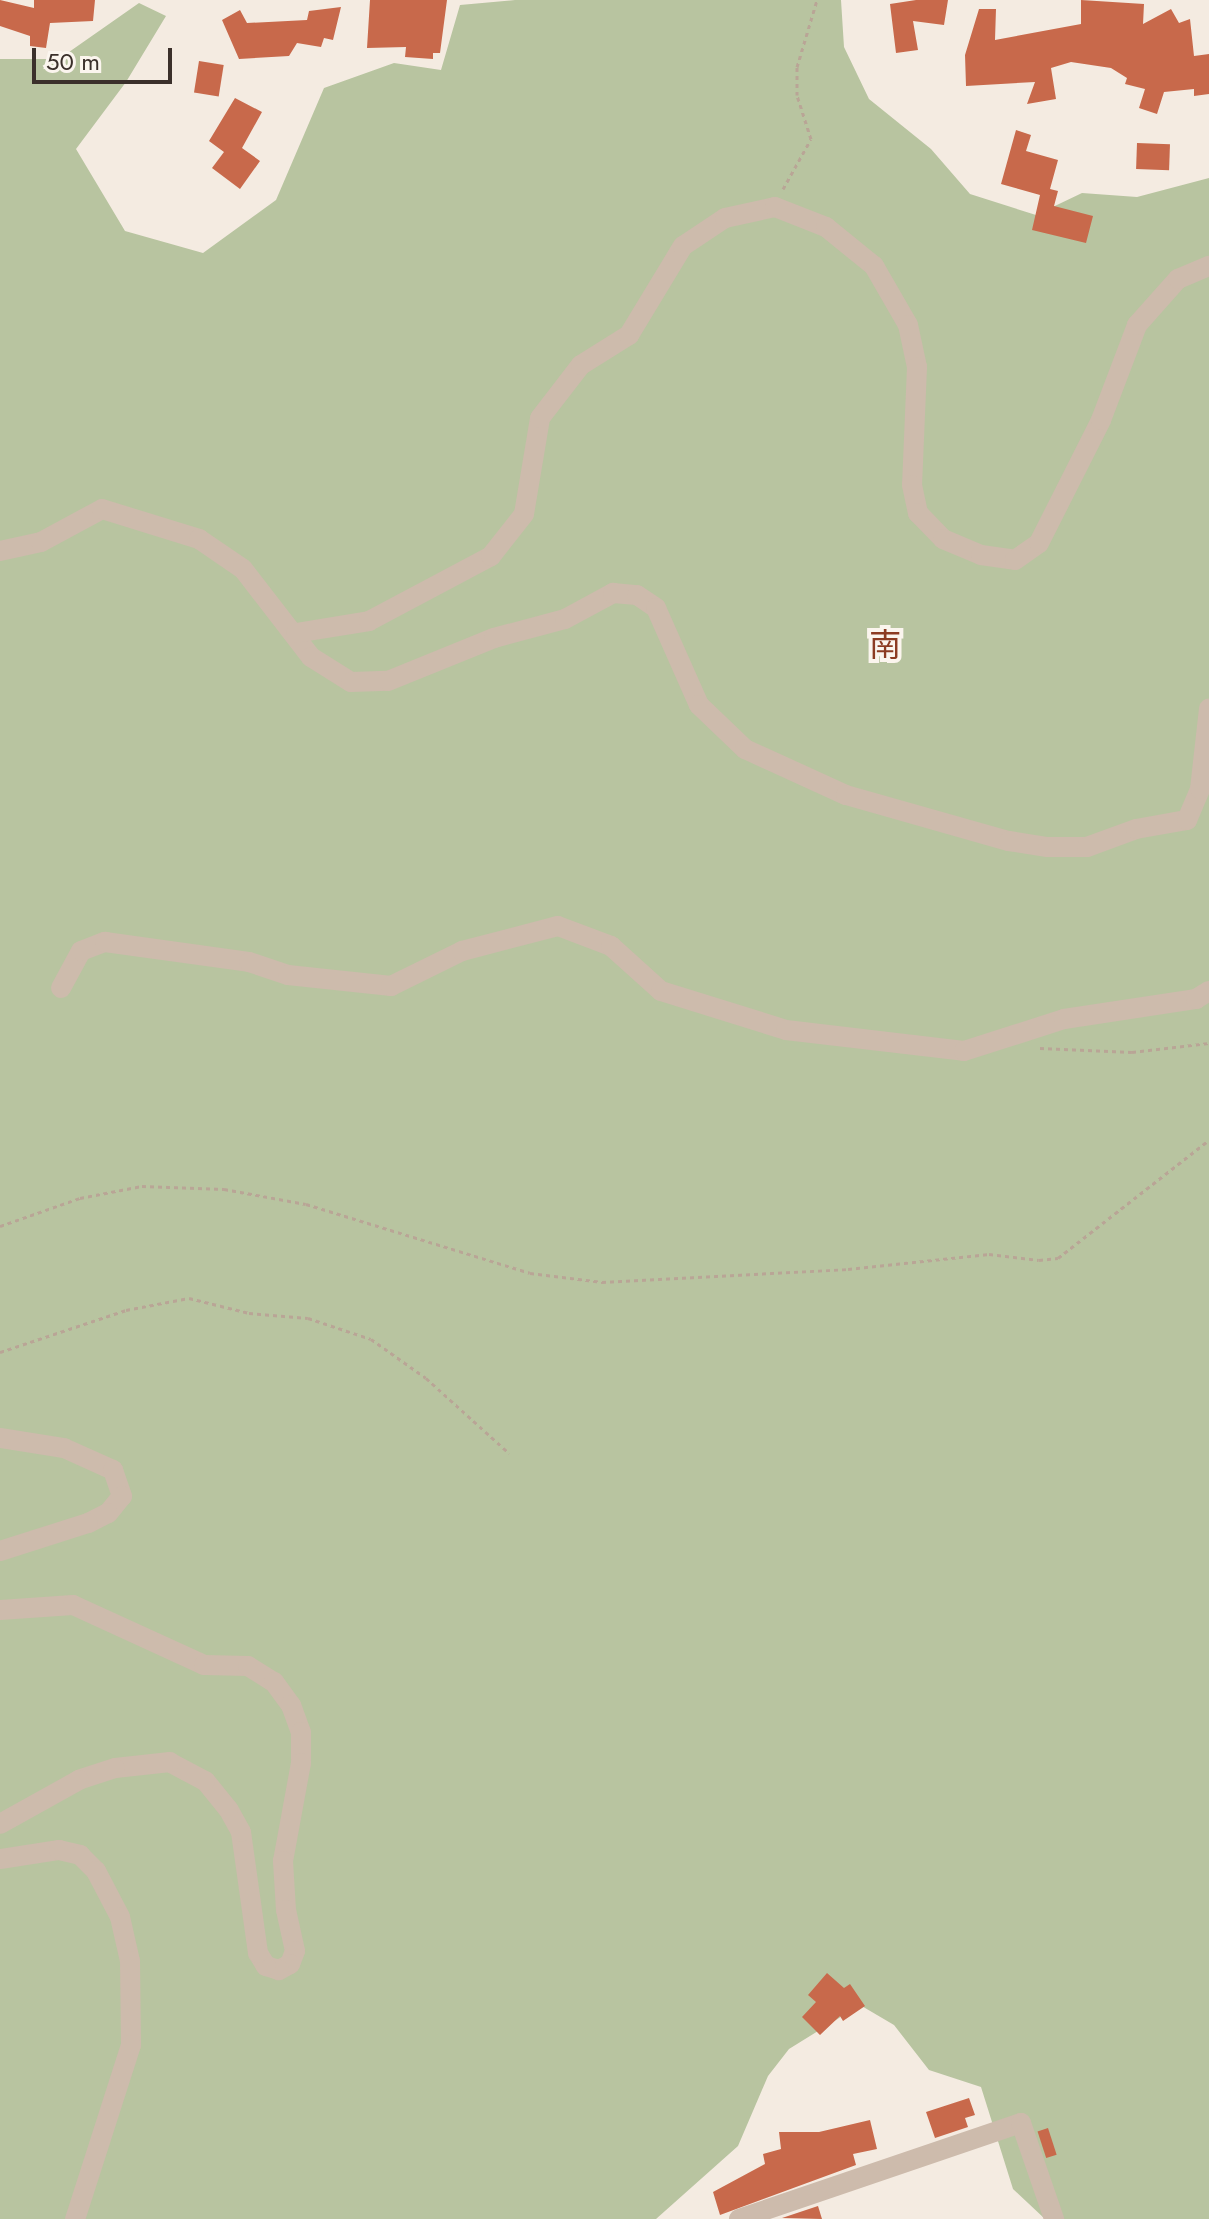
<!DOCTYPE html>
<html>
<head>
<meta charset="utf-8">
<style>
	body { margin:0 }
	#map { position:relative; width:1209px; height:2219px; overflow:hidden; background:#f4ebe1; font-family:Jost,"Noto Sans JP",sans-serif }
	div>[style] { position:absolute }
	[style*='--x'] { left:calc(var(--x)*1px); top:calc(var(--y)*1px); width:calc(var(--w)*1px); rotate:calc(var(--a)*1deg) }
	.green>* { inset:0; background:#b8c4a0 }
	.building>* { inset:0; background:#c8694b; transform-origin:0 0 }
	.path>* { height:3px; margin-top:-1.5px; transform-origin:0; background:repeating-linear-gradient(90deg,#b9a596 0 4px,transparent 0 8px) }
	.minor>* { height:20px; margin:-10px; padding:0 10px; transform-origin:10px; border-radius:10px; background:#cdbbac }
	span { translate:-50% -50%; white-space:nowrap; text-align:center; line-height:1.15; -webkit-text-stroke:8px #fbf5ee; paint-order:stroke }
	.quarter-label { font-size:32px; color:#8c3b22 }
	.scale { position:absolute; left:32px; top:48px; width:140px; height:36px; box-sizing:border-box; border:4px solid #3b302b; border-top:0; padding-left:10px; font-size:24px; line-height:28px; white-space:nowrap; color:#3b302b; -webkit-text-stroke:6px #fbf5ee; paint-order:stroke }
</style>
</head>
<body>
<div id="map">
	<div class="green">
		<i style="clip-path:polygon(515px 0,841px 0,844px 47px,869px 99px,931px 149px,970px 194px,1036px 215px,1082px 193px,1137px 197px,1209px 178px,1209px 2219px,1045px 2219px,1013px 2189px,981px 2087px,929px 2070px,894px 2025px,860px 2005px,789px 2049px,768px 2076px,738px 2146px,656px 2219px,0 2219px,0 59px,59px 59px,139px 3px,166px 16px,126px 82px,76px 149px,125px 231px,203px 253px,276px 200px,324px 88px,394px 63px,441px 70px,460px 5px)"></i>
	</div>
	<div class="building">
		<i style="clip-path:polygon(0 0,34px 8px,34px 0,95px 0,93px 21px,50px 23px,46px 48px,30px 46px,30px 36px,0 26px)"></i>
		<i style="clip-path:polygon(370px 0,447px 0,440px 53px,433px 53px,433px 59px,405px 57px,406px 47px,367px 48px)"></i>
		<i style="clip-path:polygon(916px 0,948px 0,944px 25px,913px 21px,918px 50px,896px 53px,890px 4px)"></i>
		<i style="clip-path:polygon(1081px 0,1144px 4px,1143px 24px,1171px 9px,1179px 23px,1190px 19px,1194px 56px,1209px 54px,1209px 94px,1194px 96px,1194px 89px,1164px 92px,1157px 114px,1139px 108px,1145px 89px,1125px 84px,1127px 78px,1111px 68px,1071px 62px,1051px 68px,1056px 99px,1027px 104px,1035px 82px,966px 86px,965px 55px,979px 9px,996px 9px,995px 40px,1081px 24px)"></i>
		<i style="clip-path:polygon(341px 7px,333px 40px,324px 38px,321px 47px,297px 43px,289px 56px,239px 59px,222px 20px,240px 10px,247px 23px,307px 20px,309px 11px)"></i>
		<i style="left:199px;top:61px;width:25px;height:32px;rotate:9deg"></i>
		<i style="clip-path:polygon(235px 98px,262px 112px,242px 148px,260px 161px,240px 189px,212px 168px,224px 152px,209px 141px)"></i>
		<i style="clip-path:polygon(1016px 130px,1031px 135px,1026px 151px,1058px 160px,1050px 189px,1058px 191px,1054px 206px,1093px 216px,1086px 243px,1032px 230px,1040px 195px,1001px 184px)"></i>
		<i style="left:1137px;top:143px;width:33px;height:26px;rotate:2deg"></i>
		<i style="clip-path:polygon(827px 1973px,844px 1988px,850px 1984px,865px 2006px,843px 2021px,840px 2016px,820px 2035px,802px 2017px,816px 2002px,808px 1995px)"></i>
		<i style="clip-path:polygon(969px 2098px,975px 2115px,965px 2118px,968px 2127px,935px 2138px,926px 2112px)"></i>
		<i style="clip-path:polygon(870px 2120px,877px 2149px,853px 2154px,856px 2165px,720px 2215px,713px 2192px,765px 2164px,763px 2154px,781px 2149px,779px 2132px,819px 2132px)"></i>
		<i style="left:1048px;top:2128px;width:28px;height:11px;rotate:72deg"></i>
		<i style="clip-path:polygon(818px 2206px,822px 2219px,782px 2218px)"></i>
	</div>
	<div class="path">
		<i style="--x:783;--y:189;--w:57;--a:-60.8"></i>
		<i style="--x:811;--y:139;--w:46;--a:-107.7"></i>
		<i style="--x:797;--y:95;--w:28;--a:-90"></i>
		<i style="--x:797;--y:67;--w:70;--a:-73.4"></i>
		<i style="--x:1040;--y:1048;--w:92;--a:2.5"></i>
		<i style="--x:1132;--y:1052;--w:78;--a:-6.7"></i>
		<i style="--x:0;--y:1226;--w:85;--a:-19.3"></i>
		<i style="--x:80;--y:1198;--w:63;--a:-11"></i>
		<i style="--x:142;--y:1186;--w:82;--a:2.1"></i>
		<i style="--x:224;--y:1189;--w:83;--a:10.4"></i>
		<i style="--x:306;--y:1204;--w:234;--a:17.1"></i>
		<i style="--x:530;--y:1273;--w:73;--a:7.1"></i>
		<i style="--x:602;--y:1282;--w:246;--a:-3"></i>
		<i style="--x:848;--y:1269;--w:142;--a:-6.1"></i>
		<i style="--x:989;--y:1254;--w:50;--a:6.8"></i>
		<i style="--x:1039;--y:1260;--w:19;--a:-6"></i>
		<i style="--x:1058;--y:1258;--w:192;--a:-38"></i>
		<i style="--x:0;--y:1352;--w:133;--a:-18.4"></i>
		<i style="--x:126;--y:1310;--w:64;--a:-10.8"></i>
		<i style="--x:189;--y:1298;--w:62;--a:14"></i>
		<i style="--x:249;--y:1313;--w:59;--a:4.8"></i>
		<i style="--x:308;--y:1318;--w:66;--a:18.4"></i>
		<i style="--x:371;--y:1339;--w:67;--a:35.3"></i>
		<i style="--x:426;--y:1378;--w:112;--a:42.1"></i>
	</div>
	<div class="minor">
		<i style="--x:0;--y:551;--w:42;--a:-12.4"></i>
		<i style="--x:41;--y:542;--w:69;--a:-28.4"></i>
		<i style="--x:102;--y:509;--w:102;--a:17.2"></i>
		<i style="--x:199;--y:539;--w:53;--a:34.3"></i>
		<i style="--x:243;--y:569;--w:111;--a:52.3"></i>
		<i style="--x:311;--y:657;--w:47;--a:32"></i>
		<i style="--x:351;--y:682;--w:37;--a:-2"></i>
		<i style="--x:388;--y:681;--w:114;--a:-22.1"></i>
		<i style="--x:494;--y:638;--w:73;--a:-15"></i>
		<i style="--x:565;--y:619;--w:55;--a:-28.4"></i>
		<i style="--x:613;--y:593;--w:24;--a:5"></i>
		<i style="--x:637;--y:595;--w:23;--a:34"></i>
		<i style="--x:656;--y:608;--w:106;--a:66.1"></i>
		<i style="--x:699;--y:705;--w:64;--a:43.7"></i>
		<i style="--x:745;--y:749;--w:111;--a:24.5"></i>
		<i style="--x:846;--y:795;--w:169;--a:15.8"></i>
		<i style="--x:1009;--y:841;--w:39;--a:9"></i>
		<i style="--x:1048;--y:847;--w:39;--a:0"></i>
		<i style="--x:1087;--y:847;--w:52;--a:-20.2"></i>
		<i style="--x:1136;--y:829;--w:52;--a:-10"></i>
		<i style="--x:1187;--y:820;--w:34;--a:-67"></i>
		<i style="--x:1200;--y:789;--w:81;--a:-83.6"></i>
		<i style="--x:296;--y:633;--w:74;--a:-9.3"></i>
		<i style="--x:369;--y:621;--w:138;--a:-28"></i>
		<i style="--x:491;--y:556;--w:53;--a:-51.8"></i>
		<i style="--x:524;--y:514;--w:97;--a:-80.5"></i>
		<i style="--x:540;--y:418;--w:67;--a:-52.3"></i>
		<i style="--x:581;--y:365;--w:57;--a:-32"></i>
		<i style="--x:629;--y:335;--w:104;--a:-58.8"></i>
		<i style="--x:683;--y:246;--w:50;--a:-33.7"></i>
		<i style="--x:725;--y:218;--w:51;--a:-12.4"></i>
		<i style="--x:775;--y:207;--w:55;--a:21.4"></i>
		<i style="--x:826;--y:227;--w:62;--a:39.1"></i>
		<i style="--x:874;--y:266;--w:68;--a:60"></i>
		<i style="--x:908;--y:325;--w:43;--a:77.9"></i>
		<i style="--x:917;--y:367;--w:118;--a:92.4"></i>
		<i style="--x:912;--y:485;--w:29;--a:78"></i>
		<i style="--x:918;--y:513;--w:36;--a:46"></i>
		<i style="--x:943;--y:539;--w:41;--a:22.8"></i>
		<i style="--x:981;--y:555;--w:34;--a:8"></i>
		<i style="--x:1015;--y:560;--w:29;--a:-35"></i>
		<i style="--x:1039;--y:543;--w:138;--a:-63.2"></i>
		<i style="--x:1101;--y:420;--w:102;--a:-69.2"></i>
		<i style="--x:1137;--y:325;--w:62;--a:-48.3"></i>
		<i style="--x:1178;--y:279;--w:34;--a:-23"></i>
		<i style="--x:61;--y:988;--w:42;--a:-61.6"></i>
		<i style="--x:81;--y:951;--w:26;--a:-21"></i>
		<i style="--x:105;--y:942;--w:145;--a:7.9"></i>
		<i style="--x:249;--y:962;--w:41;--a:18.4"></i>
		<i style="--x:288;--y:975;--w:104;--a:6.1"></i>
		<i style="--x:391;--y:986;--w:79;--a:-26.2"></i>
		<i style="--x:462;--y:951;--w:99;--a:-14.6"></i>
		<i style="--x:558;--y:926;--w:57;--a:20.7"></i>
		<i style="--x:611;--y:946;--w:67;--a:42"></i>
		<i style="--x:661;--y:991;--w:131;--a:17.3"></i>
		<i style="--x:786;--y:1030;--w:179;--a:6.7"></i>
		<i style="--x:964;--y:1051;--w:105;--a:-17.7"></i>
		<i style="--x:1064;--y:1019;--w:134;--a:-8.6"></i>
		<i style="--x:1196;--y:999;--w:15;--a:-32"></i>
		<i style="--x:0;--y:1438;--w:65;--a:8.9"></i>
		<i style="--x:64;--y:1448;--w:54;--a:24.2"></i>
		<i style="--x:113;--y:1470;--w:28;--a:71"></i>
		<i style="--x:122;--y:1496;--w:22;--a:129"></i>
		<i style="--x:108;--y:1513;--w:22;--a:153"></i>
		<i style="--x:88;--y:1523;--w:92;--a:162.3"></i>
		<i style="--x:0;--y:1610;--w:73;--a:-3.9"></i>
		<i style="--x:73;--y:1605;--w:144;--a:24.6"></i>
		<i style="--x:204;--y:1665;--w:44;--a:1.3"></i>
		<i style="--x:248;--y:1666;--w:31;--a:32"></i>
		<i style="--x:274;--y:1682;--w:29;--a:54"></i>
		<i style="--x:291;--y:1705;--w:29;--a:70"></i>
		<i style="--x:301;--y:1732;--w:31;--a:90"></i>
		<i style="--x:301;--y:1763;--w:100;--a:100.4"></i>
		<i style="--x:283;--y:1861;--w:49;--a:86.5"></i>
		<i style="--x:286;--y:1910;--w:42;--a:77.6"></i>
		<i style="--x:295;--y:1951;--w:14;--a:111"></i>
		<i style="--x:290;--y:1964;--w:13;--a:151"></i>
		<i style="--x:279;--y:1970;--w:14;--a:-163"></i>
		<i style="--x:266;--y:1966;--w:15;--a:-122"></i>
		<i style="--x:258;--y:1953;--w:122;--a:-98"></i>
		<i style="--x:241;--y:1832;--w:26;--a:-119"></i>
		<i style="--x:228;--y:1809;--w:36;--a:-129"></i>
		<i style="--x:205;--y:1781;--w:40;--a:-152"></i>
		<i style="--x:170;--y:1762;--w:55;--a:173.8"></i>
		<i style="--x:115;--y:1768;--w:38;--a:162"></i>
		<i style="--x:79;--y:1780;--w:90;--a:150.9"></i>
		<i style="--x:0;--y:1859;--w:60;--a:-8.7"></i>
		<i style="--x:59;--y:1850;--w:22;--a:13"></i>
		<i style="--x:80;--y:1855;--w:23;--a:45"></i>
		<i style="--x:96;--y:1871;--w:52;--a:62.4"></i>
		<i style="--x:120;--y:1917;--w:45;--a:77.2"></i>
		<i style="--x:130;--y:1961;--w:84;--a:89.3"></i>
		<i style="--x:131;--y:2045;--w:183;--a:107.8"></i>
		<i style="--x:739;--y:2219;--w:298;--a:-18.8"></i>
		<i style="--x:1021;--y:2123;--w:102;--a:71"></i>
	</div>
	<div class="quarter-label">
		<span style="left:885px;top:645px">南</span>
	</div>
	<div class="scale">50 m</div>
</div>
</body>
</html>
